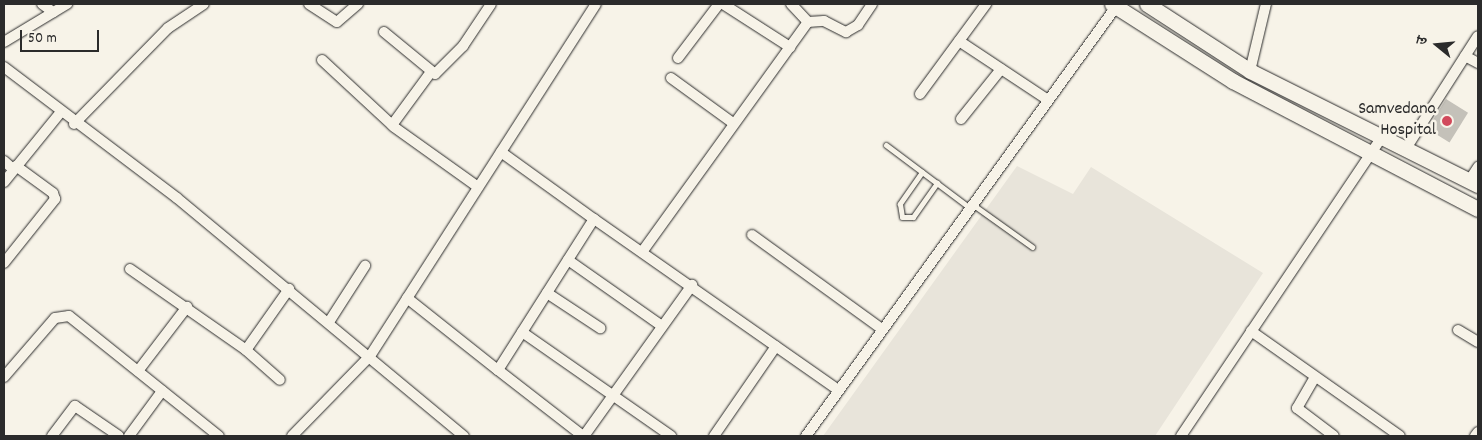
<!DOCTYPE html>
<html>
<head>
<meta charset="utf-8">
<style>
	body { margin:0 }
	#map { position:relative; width:1482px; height:440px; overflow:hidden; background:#f7f3e8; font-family:Dekko,"Playpen Sans Deva",sans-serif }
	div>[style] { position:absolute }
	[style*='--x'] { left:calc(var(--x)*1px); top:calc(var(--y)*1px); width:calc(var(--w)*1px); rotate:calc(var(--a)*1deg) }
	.built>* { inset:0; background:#e8e4da }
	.building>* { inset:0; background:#c4c1b9; transform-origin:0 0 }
	.roads { filter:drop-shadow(0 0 1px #2b2b2b) drop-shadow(0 0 1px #2b2b2b) }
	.service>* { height:5px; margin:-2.5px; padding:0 2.5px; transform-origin:2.5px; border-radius:2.5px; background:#f7f3e8 }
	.minor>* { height:10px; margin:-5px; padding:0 5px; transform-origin:5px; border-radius:5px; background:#f7f3e8 }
	.primary>* { height:15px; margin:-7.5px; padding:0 7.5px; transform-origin:7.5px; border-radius:7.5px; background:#f7f3e8 }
	.dots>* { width:14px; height:14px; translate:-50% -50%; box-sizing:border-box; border:2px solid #f7f3e8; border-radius:50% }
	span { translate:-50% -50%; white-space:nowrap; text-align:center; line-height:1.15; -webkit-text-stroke:5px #f7f3e8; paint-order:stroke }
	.poi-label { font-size:18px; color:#2b2b2b }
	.right { translate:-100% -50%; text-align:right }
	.frame { position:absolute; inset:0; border:5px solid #2b2b2b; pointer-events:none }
	.north { position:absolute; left:1412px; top:20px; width:50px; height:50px; -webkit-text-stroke:4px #f7f3e8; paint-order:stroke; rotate:287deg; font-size:14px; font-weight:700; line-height:20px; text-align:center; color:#2b2b2b }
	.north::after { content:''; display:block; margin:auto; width:18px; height:22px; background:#2b2b2b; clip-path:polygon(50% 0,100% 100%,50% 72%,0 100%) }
	.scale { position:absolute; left:20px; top:30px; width:79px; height:22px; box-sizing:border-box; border:2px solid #2b2b2b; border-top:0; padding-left:6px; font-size:15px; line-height:18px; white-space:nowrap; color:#2b2b2b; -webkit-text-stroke:4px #f7f3e8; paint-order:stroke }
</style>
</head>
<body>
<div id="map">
	<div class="built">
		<i style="clip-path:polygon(1017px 166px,1073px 194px,1091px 167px,1263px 273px,1155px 436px,823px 436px)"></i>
	</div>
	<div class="building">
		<i style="left:1446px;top:99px;width:26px;height:35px;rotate:32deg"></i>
	</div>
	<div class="roads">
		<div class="service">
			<i style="--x:886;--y:145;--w:105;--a:36.9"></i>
			<i style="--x:922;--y:172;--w:39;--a:125"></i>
			<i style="--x:900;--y:204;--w:13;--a:81"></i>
			<i style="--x:902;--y:217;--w:11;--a:0"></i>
			<i style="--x:913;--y:217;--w:42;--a:-54.8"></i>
			<i style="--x:972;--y:204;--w:74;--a:35.6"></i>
		</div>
		<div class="minor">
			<i style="--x:42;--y:4;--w:14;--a:36"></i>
			<i style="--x:309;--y:4;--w:33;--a:33"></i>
			<i style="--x:337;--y:22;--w:28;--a:-41"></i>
			<i style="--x:723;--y:4;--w:80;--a:32.7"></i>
			<i style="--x:808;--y:22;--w:16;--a:-4"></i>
			<i style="--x:824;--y:21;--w:25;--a:27"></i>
			<i style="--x:846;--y:32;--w:14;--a:-30"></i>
			<i style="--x:858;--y:25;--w:25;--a:-56"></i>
			<i style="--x:384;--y:32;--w:66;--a:39.5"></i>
			<i style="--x:435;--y:74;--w:40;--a:-45"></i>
			<i style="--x:463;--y:46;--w:50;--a:-56.3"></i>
			<i style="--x:959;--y:41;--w:107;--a:33.5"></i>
			<i style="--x:4;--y:42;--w:74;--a:-31.1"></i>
			<i style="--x:1465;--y:56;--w:15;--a:28"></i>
			<i style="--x:678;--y:58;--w:68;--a:-52.8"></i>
			<i style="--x:322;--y:60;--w:98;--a:42.9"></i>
			<i style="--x:394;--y:127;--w:103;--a:35.5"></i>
			<i style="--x:4;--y:67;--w:217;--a:37.1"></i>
			<i style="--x:177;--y:198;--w:373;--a:39.7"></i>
			<i style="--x:1250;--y:71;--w:69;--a:-76.6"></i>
			<i style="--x:671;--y:78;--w:77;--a:36"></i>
			<i style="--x:920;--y:94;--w:112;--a:-53.7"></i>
			<i style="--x:961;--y:119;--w:64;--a:-51.3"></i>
			<i style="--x:74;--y:124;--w:134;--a:-45.6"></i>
			<i style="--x:168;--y:28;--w:43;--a:-33.7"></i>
			<i style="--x:392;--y:125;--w:66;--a:-53.7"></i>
			<i style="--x:1405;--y:150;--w:135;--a:-57.4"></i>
			<i style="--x:501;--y:152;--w:115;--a:35.8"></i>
			<i style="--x:4;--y:161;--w:12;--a:42"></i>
			<i style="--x:1469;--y:181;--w:17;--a:-57"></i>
			<i style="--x:4;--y:182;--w:89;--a:-50.9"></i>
			<i style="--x:752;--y:235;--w:160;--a:35.9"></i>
			<i style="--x:642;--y:252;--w:284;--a:-54.2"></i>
			<i style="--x:808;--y:22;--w:25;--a:-133"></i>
			<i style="--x:568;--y:260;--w:115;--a:35.1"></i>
			<i style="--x:4;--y:263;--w:82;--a:-51.4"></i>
			<i style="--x:55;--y:199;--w:6;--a:-108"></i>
			<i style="--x:53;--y:193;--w:46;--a:-143.9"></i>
			<i style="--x:130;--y:269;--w:141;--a:34.9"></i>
			<i style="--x:246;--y:350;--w:45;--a:41.4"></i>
			<i style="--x:547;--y:293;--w:64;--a:33.4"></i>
			<i style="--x:407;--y:298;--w:116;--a:38.4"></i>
			<i style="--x:329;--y:322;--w:67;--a:-57.3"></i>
			<i style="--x:1458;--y:330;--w:23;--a:31"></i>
			<i style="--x:1251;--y:331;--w:182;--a:35.2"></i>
			<i style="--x:522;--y:332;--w:182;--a:34.9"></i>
			<i style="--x:246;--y:350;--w:75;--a:-54.8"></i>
			<i style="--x:138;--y:371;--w:81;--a:-52.6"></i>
			<i style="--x:4;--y:377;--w:78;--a:-49.2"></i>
			<i style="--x:55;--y:318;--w:14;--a:-8"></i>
			<i style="--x:69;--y:316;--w:192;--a:38.7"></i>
			<i style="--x:1315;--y:377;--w:36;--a:120"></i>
			<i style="--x:1297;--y:408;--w:46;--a:37.1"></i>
			<i style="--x:52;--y:436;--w:38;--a:-53"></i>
			<i style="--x:75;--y:406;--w:53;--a:34.3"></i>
			<i style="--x:129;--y:436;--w:56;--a:-53.7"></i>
			<i style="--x:292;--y:436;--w:112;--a:-45.7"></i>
			<i style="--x:370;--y:356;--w:418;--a:-57.3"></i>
			<i style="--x:583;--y:436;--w:108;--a:-142.2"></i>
			<i style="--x:498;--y:370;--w:179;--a:-57.6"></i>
			<i style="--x:594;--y:219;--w:298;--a:35"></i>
			<i style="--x:584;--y:436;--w:186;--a:-54.4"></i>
			<i style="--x:714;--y:436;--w:109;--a:-55.4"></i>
			<i style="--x:806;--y:436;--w:533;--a:-54.16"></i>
			<i style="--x:1181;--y:436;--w:359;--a:-56.1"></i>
			<i style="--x:1475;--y:436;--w:5;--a:-53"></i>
		</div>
		<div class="primary">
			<i style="--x:1112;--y:4;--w:143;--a:32.5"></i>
			<i style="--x:1233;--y:81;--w:276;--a:27.6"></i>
			<i style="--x:1147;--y:4;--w:123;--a:33"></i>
			<i style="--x:1250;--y:71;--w:255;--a:26.6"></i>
		</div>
	</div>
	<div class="dots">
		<i style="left:1447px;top:121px;background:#d1495b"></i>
	</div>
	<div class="poi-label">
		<span class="right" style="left:1436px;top:121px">Samvedana<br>Hospital</span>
	</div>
	<div class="frame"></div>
	<div class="north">उ</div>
	<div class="scale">50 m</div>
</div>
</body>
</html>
